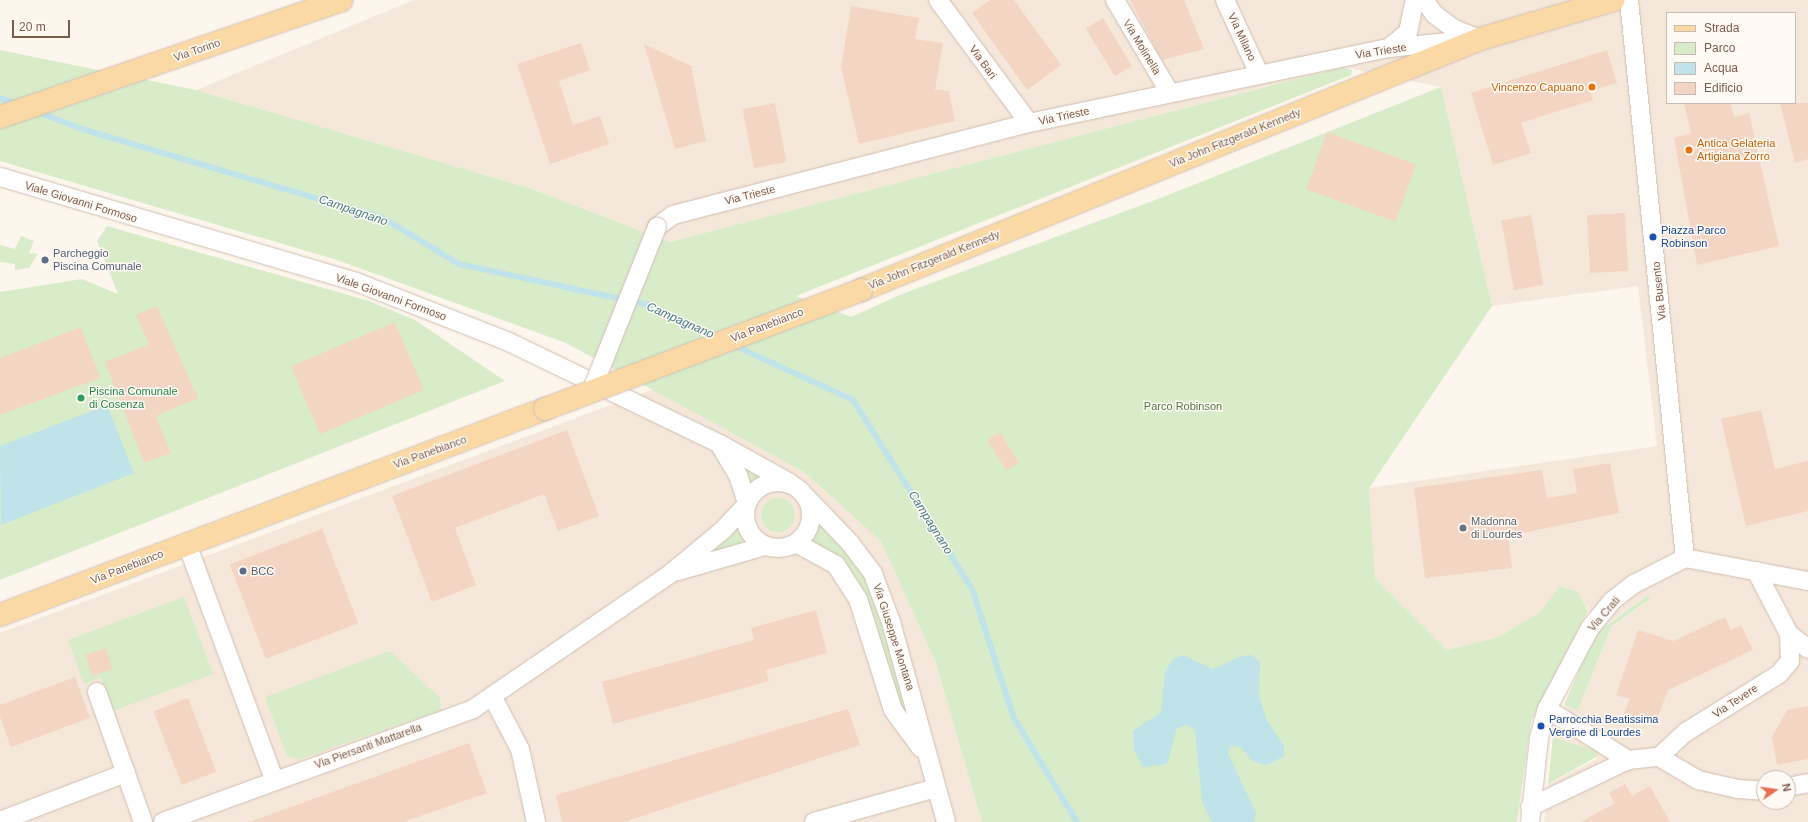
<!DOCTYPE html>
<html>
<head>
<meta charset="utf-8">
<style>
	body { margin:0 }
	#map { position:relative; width:1808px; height:822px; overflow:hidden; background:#fdf6ec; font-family:Helvetica,sans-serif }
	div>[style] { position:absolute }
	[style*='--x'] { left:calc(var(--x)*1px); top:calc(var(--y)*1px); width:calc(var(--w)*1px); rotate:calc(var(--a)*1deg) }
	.residential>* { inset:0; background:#f5e8da }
	.green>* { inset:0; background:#d8ecc9 }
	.round { border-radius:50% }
	.water>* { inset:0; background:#bfe3e8 }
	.stream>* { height:6px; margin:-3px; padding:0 3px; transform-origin:3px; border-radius:3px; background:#bfe3e8 }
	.building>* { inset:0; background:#f3d5c3; transform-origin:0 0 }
	.roads { filter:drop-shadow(0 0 1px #d1beb0) drop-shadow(0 0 1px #d1beb0) }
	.minor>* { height:18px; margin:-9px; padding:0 9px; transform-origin:9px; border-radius:9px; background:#fff }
	.minor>.ring { margin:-9px; padding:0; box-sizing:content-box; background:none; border:18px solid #fff; border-radius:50% }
	.primary>* { height:22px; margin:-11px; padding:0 11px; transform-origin:11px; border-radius:11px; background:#fbd9a5 }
	.bridges { filter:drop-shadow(0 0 1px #d1beb0) drop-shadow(0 0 1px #d1beb0) }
	.minor-bridge>* { height:18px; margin:-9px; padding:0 9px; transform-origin:9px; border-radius:9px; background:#fff }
	.primary-bridge>* { height:22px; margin:-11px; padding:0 11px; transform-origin:11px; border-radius:11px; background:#fbd9a5 }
	.dots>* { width:11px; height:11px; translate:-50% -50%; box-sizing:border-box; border:2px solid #fffaf3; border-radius:50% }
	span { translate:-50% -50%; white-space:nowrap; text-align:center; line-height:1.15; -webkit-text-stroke:3px #fffaf3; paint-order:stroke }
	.street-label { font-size:11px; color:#7a5c4d }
	.food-label { font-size:11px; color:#c56008 }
	.right { translate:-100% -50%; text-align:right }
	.left { translate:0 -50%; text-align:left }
	.transit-label { font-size:11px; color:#164399 }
	.service-label { font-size:11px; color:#4e5e75 }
	.leisure-label { font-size:11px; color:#27864d }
	.park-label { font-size:11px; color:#537a41 }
	.worship-label { font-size:11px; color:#5b616d }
	.water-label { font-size:12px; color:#437c86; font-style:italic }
	.legend { position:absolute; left:1666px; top:12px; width:130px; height:92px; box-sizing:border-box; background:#fffaf3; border:1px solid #cabbb1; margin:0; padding:5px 7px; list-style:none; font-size:12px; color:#7a5c4d }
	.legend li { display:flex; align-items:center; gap:8px; height:20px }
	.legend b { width:20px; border:1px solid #cabbb1 }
	.north { position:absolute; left:1756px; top:770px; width:40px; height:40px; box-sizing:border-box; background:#fffaf3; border:1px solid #cabbb1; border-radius:50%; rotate:77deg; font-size:11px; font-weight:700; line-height:16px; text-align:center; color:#7a5c4d }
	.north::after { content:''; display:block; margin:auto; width:14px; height:18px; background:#e76f51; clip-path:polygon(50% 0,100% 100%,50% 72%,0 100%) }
	.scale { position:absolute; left:12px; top:20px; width:58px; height:18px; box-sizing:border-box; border:2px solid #7a5c4d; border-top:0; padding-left:5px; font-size:12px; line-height:14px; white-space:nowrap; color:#7a5c4d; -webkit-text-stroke:3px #fffaf3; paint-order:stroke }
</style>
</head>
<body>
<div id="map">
	<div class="residential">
		<i style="clip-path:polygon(evenodd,414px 0,1808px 0,1808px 822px,1544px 822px,1548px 784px,1597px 759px,1597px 751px,1553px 737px,1564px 705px,1578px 710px,1611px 627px,1650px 600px,1648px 595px,1599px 630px,1578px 592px,1560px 586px,1540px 612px,1499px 637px,1447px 651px,1375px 578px,1369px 488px,1657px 446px,1638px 286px,1492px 306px,1441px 87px,1343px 67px,670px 242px,529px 188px,196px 90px,414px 0,1667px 13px,1795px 13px,1795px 103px,1667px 103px,1667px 13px,414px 0,1764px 778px,1788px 778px,1788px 802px,1764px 802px,1764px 778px)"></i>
		<i style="clip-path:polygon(654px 389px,804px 472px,881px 540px,936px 663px,982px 822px,0 822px,0 633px)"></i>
	</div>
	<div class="green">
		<i style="clip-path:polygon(0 50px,196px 90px,529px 188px,670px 242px,1343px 67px,1352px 70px,1351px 75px,796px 296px,851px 317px,902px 294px,1163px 197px,1441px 87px,1492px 306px,1369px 488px,1375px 578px,1447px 650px,1499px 637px,1540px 612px,1560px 586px,1578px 592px,1588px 611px,1531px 722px,1517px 822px,982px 822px,936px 663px,881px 541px,804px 472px,566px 343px,337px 260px,0 161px)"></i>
		<i style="clip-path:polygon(107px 226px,369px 301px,415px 320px,505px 381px,0 580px,0 292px,82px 279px,118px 294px,97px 241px)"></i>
		<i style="clip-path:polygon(21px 236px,34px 241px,29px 253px,38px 254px,29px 268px,15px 270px,15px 264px,0 262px,0 245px,15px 249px)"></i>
		<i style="clip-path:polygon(727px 451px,775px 478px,747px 489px)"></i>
		<i class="round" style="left:761px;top:498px;width:34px;height:34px"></i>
		<i style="clip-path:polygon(742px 514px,743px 530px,753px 542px,690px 563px)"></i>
		<i style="clip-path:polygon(815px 515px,866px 577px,886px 624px,909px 704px,907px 723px,861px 597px,805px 542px,813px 531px)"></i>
		<i style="clip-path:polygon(1648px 595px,1650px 599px,1611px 627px,1578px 710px,1564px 705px,1595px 634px)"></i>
		<i style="clip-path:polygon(184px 597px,213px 674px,113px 711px,101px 678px,84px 684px,68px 640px)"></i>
		<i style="clip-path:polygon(390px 651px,440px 698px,441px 710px,300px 759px,287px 756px,265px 697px)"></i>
		<i style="clip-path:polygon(1553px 737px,1597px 751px,1598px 756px,1548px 784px)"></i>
	</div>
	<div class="water">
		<i style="clip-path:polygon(107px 405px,134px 473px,1px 525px,0 446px)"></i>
		<i style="clip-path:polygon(1183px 655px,1213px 669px,1241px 656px,1251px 655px,1260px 661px,1259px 694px,1266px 719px,1284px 746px,1284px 756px,1267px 765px,1254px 762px,1240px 747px,1231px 746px,1228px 753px,1256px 813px,1254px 822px,1212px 822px,1202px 802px,1195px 730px,1186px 725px,1177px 728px,1167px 764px,1143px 767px,1134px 750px,1133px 731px,1161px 712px,1165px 672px,1173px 659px)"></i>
	</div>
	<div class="stream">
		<i style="--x:0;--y:98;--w:18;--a:19"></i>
		<i style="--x:35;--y:111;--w:50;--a:21"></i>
		<i style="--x:82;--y:129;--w:314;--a:16.5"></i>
		<i style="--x:383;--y:218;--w:89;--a:31.2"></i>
		<i style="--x:459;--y:264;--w:193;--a:12.2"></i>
		<i style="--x:648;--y:305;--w:77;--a:25.2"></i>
		<i style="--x:733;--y:345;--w:132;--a:24.6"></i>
		<i style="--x:853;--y:400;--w:223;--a:57.8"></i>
		<i style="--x:972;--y:589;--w:136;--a:72"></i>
		<i style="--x:1014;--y:718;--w:122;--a:58.8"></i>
	</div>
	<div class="building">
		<i style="clip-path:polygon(990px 0,1014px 0,1061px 65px,1027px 90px,972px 13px)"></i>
		<i style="clip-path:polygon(1130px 0,1184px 0,1204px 49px,1162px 60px)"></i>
		<i style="clip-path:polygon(851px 6px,919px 18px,915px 39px,943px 43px,935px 90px,949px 91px,955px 121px,859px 144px,841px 67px)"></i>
		<i style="left:1103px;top:18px;width:56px;height:20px;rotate:59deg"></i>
		<i style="clip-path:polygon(581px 43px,590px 70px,559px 81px,573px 125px,600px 116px,609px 144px,550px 164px,517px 64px)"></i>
		<i style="clip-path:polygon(644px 44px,691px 66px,706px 141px,675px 149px)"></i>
		<i style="clip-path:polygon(1607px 50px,1617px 83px,1590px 91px,1593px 100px,1521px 123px,1531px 153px,1493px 165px,1471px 93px)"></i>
		<i style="left:775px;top:103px;width:60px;height:33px;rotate:79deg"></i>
		<i style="clip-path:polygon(1684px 103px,1730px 103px,1734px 117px,1749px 113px,1779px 246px,1697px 265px,1674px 138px,1691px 133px)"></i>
		<i style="clip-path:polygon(1780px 103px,1808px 103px,1808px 159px,1795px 163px)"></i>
		<i style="left:1327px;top:132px;width:95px;height:61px;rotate:20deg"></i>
		<i style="left:1625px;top:213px;width:58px;height:38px;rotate:87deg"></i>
		<i style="left:1531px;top:215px;width:71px;height:30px;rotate:80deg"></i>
		<i style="clip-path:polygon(157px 306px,198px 398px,156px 416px,171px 453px,144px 463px,105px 362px,149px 344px,136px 315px)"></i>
		<i style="left:395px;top:322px;width:74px;height:113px;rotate:67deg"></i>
		<i style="clip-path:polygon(81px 327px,100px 378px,0 415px,0 358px)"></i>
		<i style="clip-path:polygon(1761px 410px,1775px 469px,1808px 461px,1808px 511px,1746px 526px,1721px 419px)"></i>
		<i style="clip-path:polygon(567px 430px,599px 516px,558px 531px,544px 494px,455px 528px,476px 585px,432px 602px,392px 496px)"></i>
		<i style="left:1000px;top:432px;width:36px;height:15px;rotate:58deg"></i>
		<i style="clip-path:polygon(1610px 463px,1619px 513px,1508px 536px,1512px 568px,1425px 578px,1414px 488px,1542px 470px,1547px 498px,1577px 493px,1573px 469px)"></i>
		<i style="left:322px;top:529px;width:101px;height:99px;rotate:69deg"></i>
		<i style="clip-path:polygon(816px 610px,827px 653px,766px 670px,769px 681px,613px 724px,602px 682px,754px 640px,751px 628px)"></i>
		<i style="clip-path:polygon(1725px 617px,1731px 630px,1741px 625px,1753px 650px,1668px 690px,1655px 725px,1624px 713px,1630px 699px,1616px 695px,1638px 630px,1673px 641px)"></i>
		<i style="left:106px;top:648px;width:22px;height:22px;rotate:72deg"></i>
		<i style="clip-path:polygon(75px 677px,90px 718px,11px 747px,0 717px,0 705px)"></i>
		<i style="left:188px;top:698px;width:79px;height:37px;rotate:69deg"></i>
		<i style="clip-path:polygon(1808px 706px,1808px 759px,1777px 765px,1772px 737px,1787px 710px)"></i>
		<i style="clip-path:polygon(848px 709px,860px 745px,624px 822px,562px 822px,556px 795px)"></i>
		<i style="clip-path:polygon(469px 743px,487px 793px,403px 822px,249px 822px)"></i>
		<i style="clip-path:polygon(1625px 784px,1632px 796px,1650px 786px,1670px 822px,1581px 822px,1615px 803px,1609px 793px)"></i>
	</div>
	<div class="roads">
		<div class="minor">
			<i style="--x:938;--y:0;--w:153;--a:53.5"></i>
			<i style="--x:1115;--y:0;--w:108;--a:59.4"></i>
			<i style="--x:1225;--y:0;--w:81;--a:65.3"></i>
			<i style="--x:1424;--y:0;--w:17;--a:54"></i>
			<i style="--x:1434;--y:14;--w:25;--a:37"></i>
			<i style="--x:1454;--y:29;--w:26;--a:21"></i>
			<i style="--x:1629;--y:0;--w:561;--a:84.27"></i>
			<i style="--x:1389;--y:48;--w:25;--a:-40"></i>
			<i style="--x:1408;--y:32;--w:33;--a:-78"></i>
			<i style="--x:0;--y:177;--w:371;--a:16.4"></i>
			<i style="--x:356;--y:282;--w:164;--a:21.4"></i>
			<i style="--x:509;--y:342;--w:234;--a:25.8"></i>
			<i style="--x:720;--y:444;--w:80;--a:29.1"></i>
			<i style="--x:657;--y:227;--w:20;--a:-37"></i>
			<i style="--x:673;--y:215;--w:368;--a:-14.5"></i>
			<i style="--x:1029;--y:123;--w:368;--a:-11.8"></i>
			<i style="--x:1389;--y:48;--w:77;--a:-5.9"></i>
			<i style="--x:721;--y:447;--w:33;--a:59"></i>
			<i style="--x:738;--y:475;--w:28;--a:72"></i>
			<i class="ring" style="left:745px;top:482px;width:48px;height:48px"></i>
			<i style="--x:807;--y:498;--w:62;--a:46.3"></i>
			<i style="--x:850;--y:543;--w:39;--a:53"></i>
			<i style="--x:873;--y:574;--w:51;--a:69.4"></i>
			<i style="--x:891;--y:622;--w:207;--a:74.6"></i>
			<i style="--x:796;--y:543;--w:46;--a:28.8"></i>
			<i style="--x:836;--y:565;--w:40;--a:57.1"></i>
			<i style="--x:858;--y:599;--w:116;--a:72.5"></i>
			<i style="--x:893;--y:710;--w:47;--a:53.6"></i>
			<i style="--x:187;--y:544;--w:251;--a:69.7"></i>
			<i style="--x:678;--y:571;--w:91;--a:-16"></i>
			<i style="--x:1789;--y:634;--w:24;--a:38"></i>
			<i style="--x:97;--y:692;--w:138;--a:70.5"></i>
			<i style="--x:492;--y:696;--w:60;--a:62.2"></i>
			<i style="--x:520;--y:749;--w:75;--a:77.6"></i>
			<i style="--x:1547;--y:709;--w:96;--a:32.2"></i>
			<i style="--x:1628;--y:760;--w:31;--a:-6"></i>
			<i style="--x:1659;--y:757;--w:37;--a:-43"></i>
			<i style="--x:1686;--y:732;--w:110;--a:-31.9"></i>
			<i style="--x:1779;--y:674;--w:17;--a:-50"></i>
			<i style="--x:1790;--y:661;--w:27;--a:-92"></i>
			<i style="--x:1789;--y:634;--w:71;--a:-117.6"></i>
			<i style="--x:1659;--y:757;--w:45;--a:30.5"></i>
			<i style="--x:1698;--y:780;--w:41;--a:12.7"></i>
			<i style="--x:1738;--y:789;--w:26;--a:4"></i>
			<i style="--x:1788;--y:787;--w:20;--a:-11"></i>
			<i style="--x:1530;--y:807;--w:109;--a:-25.6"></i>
			<i style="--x:0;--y:821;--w:135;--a:-20.9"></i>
			<i style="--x:163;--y:822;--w:330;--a:-20"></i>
			<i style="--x:473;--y:709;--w:239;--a:-34.4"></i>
			<i style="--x:670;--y:574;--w:69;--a:-39.7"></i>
			<i style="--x:723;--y:530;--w:34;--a:-47"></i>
			<i style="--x:814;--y:822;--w:127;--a:-15.6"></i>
			<i style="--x:1530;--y:822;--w:84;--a:-83.9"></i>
			<i style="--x:1539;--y:738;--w:30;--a:-75"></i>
			<i style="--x:1547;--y:709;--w:92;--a:-62"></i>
			<i style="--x:1590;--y:628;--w:35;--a:-51"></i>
			<i style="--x:1612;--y:601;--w:28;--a:-38"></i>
			<i style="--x:1634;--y:584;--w:57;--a:-27"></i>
			<i style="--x:1685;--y:558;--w:125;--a:10.6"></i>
		</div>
		<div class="primary">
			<i style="--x:0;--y:117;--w:361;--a:-18.9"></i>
			<i style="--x:861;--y:290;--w:668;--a:-22.07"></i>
			<i style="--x:1480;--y:39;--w:139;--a:-16.3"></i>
			<i style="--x:0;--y:615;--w:583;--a:-20.71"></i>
		</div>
	</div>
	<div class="bridges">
		<div class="minor-bridge">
			<i style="--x:591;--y:392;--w:178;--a:-68.2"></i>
		</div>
		<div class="primary-bridge">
			<i style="--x:545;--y:409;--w:338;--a:-20.6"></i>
		</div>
	</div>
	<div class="dots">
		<i style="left:1592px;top:87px;background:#e8710a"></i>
		<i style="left:1689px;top:150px;background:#e8710a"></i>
		<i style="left:1653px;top:237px;background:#1a4fb4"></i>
		<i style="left:45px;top:260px;background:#5c6f8a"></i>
		<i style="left:81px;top:398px;background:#2e9e5b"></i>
		<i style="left:1463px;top:528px;background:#6b7280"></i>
		<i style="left:243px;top:571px;background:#5c6f8a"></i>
		<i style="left:1541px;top:726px;background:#1a4fb4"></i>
	</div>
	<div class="street-label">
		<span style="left:1242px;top:37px;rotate:65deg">Via Milano</span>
		<span style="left:1142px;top:47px;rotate:59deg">Via Molinella</span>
		<span style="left:197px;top:50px;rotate:-19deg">Via Torino</span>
		<span style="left:1381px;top:51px;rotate:-9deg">Via Trieste</span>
		<span style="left:983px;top:62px;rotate:54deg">Via Bari</span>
		<span style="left:1064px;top:116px;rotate:-12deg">Via Trieste</span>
		<span style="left:1235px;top:138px;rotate:-22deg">Via John Fitzgerald Kennedy</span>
		<span style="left:750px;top:195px;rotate:-14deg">Via Trieste</span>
		<span style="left:81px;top:202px;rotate:17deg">Viale Giovanni Formoso</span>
		<span style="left:934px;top:260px;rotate:-22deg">Via John Fitzgerald Kennedy</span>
		<span style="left:1659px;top:291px;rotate:-96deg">Via Busento</span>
		<span style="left:391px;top:297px;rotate:20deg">Viale Giovanni Formoso</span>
		<span style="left:767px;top:325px;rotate:-21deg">Via Panebianco</span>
		<span style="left:430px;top:452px;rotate:-20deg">Via Panebianco</span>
		<span style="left:127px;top:567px;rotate:-21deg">Via Panebianco</span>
		<span style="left:1604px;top:614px;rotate:-49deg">Via Crati</span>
		<span style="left:894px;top:637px;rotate:72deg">Via Giuseppe Montana</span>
		<span style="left:1735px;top:701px;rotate:-33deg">Via Tevere</span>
		<span style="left:368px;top:746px;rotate:-20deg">Via Piersanti Mattarella</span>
	</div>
	<div class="food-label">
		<span class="right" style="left:1584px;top:87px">Vincenzo Capuano</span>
		<span class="left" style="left:1697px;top:150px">Antica Gelateria<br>Artigiana Zorro</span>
	</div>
	<div class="transit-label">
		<span class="left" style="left:1661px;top:237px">Piazza Parco<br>Robinson</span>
		<span class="left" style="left:1549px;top:726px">Parrocchia Beatissima<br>Vergine di Lourdes</span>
	</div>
	<div class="service-label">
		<span class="left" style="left:53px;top:260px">Parcheggio<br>Piscina Comunale</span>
		<span class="left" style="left:251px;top:571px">BCC</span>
	</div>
	<div class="leisure-label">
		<span class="left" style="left:89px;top:398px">Piscina Comunale<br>di Cosenza</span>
	</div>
	<div class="park-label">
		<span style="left:1183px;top:406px">Parco Robinson</span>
	</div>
	<div class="worship-label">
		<span class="left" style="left:1471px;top:528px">Madonna<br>di Lourdes</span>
	</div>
	<div class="water-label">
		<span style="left:353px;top:211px;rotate:19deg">Campagnano</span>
		<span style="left:680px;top:321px;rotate:24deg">Campagnano</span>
		<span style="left:930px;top:523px;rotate:58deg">Campagnano</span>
	</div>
	<ul class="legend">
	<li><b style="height:5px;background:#fbd9a5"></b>Strada</li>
	<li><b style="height:11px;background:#d8ecc9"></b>Parco</li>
	<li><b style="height:11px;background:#bfe3e8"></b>Acqua</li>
	<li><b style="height:11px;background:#f3d5c3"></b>Edificio</li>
	</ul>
	<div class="north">N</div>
	<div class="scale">20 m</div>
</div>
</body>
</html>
